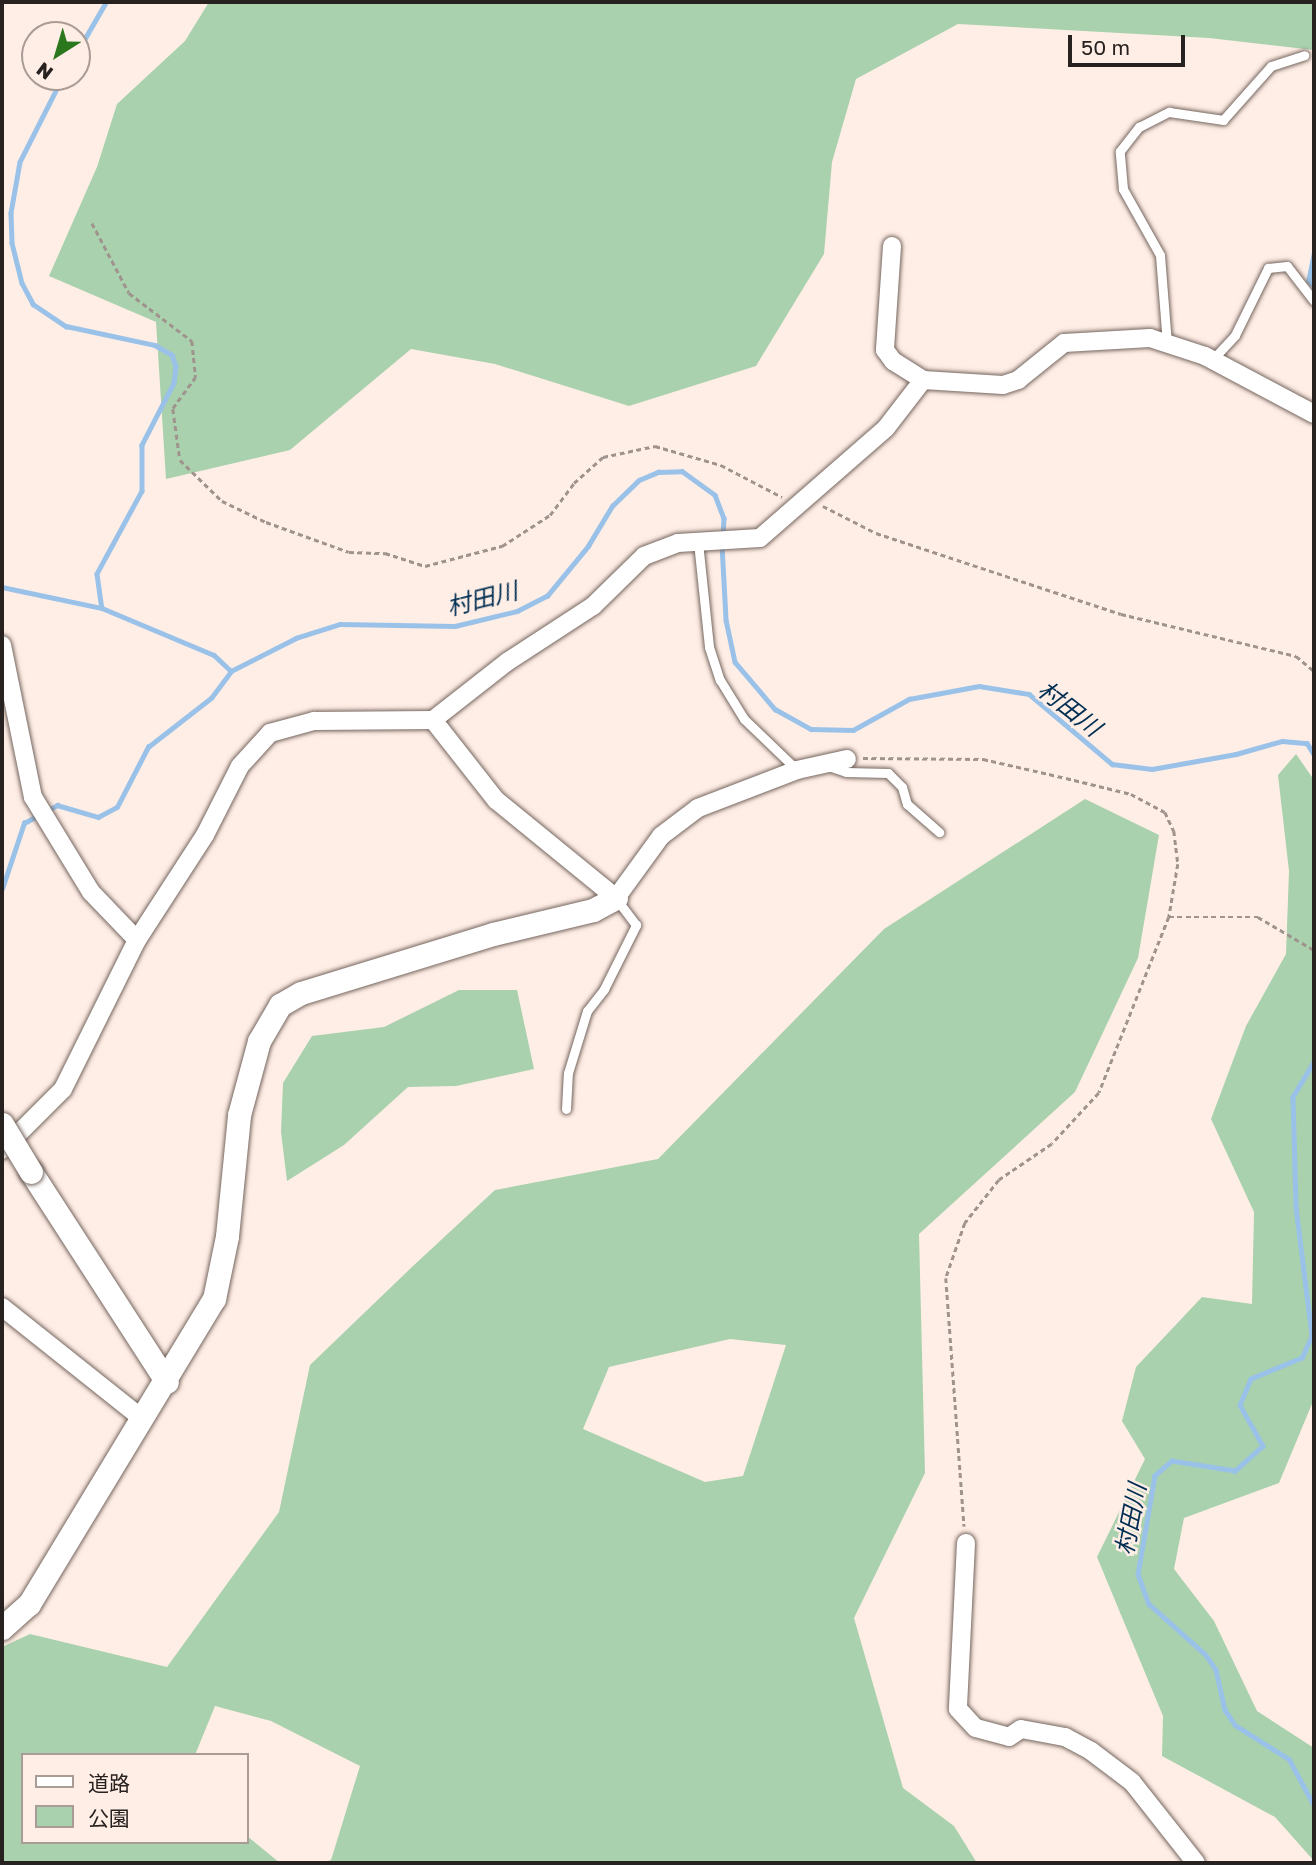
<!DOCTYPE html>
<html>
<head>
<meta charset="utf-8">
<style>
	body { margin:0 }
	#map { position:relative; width:1316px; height:1865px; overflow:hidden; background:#ffeee6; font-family:"Golos Text","Noto Sans JP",sans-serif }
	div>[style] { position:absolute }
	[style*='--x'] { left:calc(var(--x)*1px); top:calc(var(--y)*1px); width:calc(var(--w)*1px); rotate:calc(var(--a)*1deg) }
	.green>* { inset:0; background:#a9d1ad }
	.water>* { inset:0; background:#9ac2e9 }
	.stream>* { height:4.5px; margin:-2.25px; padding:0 2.25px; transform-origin:2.25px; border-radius:2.25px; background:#9ac2e9 }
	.path>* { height:2.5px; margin-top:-1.25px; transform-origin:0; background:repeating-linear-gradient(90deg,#9f938d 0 5px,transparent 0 8.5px) }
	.roads { filter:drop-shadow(0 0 2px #75665f) drop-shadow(0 0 2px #75665f) }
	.lane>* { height:9px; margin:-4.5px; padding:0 4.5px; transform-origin:4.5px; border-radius:4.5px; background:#fff }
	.street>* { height:18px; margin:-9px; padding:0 9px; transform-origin:9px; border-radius:9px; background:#fff }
	.secondary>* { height:23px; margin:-11.5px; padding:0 11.5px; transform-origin:11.5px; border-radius:11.5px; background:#fff }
	.bridges { filter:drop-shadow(0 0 2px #75665f) drop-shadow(0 0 2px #75665f) }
	.secondary-bridge>* { height:23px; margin:-11.5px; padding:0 11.5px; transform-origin:11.5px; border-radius:11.5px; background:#fff }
	span { translate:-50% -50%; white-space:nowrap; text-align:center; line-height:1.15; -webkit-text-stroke:5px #ffeee6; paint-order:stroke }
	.water-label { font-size:24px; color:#002e52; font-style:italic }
	.frame { position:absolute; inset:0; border:4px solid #27211f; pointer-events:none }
	.legend { position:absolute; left:21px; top:1753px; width:228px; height:91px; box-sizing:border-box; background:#ffeee6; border:2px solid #a99c96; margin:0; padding:9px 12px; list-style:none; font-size:21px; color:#27211f }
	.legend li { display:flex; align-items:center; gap:14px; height:35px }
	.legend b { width:35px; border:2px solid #a99c96 }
	.north { position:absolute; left:21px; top:21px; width:70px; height:70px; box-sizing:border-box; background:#ffeee6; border:2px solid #a99c96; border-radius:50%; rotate:217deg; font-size:19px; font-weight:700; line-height:28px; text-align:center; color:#27211f }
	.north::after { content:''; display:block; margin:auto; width:24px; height:32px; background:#2b771d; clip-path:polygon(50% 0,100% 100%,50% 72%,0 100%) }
	.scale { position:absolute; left:1068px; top:35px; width:117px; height:32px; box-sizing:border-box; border:4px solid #27211f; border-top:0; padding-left:9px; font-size:21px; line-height:24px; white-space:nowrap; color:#27211f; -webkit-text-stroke:5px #ffeee6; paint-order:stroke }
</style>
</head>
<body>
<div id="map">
	<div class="green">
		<i style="clip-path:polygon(209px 2px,1314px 2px,1314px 50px,1209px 38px,958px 24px,856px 79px,832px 162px,824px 254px,756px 366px,629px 406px,495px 364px,411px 349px,290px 450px,166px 479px,156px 322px,49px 276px,97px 167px,117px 104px,185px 41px)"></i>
		<i style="clip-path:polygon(1296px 754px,1314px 780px,1314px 1399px,1279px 1483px,1184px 1518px,1174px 1569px,1214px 1621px,1257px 1711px,1314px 1748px,1314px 1861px,1275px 1817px,1162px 1756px,1163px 1716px,1097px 1557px,1145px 1459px,1122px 1421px,1136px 1367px,1202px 1297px,1252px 1304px,1254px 1212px,1211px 1119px,1246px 1026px,1286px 954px,1289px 871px,1278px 775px)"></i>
		<i style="clip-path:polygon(evenodd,1085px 799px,1159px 835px,1138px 958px,1075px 1092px,919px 1234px,925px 1473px,854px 1618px,903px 1788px,954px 1826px,977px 1863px,321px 1863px,331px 1860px,360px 1766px,271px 1721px,215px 1706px,195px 1755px,23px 1755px,23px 1842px,247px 1842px,247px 1836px,280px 1863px,2px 1863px,2px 1647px,30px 1634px,167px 1667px,279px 1512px,310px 1365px,413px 1266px,495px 1190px,658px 1159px,884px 929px,1085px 799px,730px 1339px,786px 1345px,743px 1476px,705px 1482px,583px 1429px,609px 1367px,730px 1339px)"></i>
		<i style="clip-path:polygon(459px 990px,517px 990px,534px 1069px,456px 1086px,408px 1087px,344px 1145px,287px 1181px,281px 1132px,283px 1083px,312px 1036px,384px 1027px)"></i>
	</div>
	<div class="water">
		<i style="clip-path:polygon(1314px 243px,1314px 290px,1306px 282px)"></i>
	</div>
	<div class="stream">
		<i style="--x:77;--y:52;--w:58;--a:-59.9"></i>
		<i style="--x:63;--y:77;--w:95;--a:116.8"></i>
		<i style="--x:20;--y:162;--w:52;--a:100"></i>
		<i style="--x:11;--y:213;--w:30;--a:88"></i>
		<i style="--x:12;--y:243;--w:41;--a:76"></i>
		<i style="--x:22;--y:283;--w:24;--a:62"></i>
		<i style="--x:33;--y:304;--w:40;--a:34"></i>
		<i style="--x:66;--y:326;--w:91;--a:12.1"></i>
		<i style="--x:155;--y:345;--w:20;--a:30"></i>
		<i style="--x:172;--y:355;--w:12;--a:70"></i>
		<i style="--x:176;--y:366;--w:17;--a:97"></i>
		<i style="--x:174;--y:383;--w:70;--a:117.3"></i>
		<i style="--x:142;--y:445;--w:46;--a:90"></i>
		<i style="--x:142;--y:491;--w:94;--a:118.5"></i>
		<i style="--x:97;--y:574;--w:34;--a:82"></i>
		<i style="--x:722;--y:545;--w:75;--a:86.9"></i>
		<i style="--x:726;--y:620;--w:43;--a:77.9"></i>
		<i style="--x:735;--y:662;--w:62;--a:49.6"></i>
		<i style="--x:775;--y:709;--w:41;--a:29.1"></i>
		<i style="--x:811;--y:729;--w:42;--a:1.4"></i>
		<i style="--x:853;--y:730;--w:64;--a:-29"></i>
		<i style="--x:909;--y:699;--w:71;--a:-10.5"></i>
		<i style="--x:979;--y:686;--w:51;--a:9.1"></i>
		<i style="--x:1029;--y:694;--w:109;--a:40.1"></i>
		<i style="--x:1112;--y:764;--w:40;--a:7.1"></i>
		<i style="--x:1152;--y:769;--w:85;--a:-10.1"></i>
		<i style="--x:1236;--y:754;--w:48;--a:-15.8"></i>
		<i style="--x:1282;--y:741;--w:25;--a:5"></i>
		<i style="--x:1307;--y:743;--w:13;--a:58"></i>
		<i style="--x:2;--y:587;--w:102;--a:11.9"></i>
		<i style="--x:102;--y:608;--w:121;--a:22.8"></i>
		<i style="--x:214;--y:655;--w:23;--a:43"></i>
		<i style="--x:47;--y:811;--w:12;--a:-31"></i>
		<i style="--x:57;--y:805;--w:43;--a:16.3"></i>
		<i style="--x:98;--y:817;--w:21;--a:-28"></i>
		<i style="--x:117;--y:807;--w:68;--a:-62.7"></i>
		<i style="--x:148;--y:747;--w:80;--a:-37.9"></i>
		<i style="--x:211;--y:698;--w:34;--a:-53"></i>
		<i style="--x:231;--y:671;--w:73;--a:-26.9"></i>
		<i style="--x:296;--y:638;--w:46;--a:-17.7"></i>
		<i style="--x:340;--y:624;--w:115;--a:1"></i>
		<i style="--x:455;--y:626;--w:64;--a:-13.6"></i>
		<i style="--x:517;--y:611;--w:34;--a:-27"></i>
		<i style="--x:547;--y:596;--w:65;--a:-50.6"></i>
		<i style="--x:588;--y:546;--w:47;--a:-59"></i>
		<i style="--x:612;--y:506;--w:37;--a:-44"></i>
		<i style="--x:639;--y:480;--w:21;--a:-23"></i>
		<i style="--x:658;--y:472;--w:24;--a:-2"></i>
		<i style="--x:682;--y:471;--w:41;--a:36"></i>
		<i style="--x:715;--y:495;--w:25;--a:69"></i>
		<i style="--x:724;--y:518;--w:18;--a:93"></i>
		<i style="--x:2;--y:889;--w:70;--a:-71.6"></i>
		<i style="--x:24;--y:823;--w:17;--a:-28"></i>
		<i style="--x:1314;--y:1062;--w:41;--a:121"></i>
		<i style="--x:1293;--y:1097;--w:110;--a:88.4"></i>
		<i style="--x:1296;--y:1207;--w:130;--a:82.9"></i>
		<i style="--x:1312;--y:1336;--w:24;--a:114"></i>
		<i style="--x:1302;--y:1358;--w:55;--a:157.6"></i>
		<i style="--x:1251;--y:1379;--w:28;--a:113"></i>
		<i style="--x:1240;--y:1405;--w:47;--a:60.7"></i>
		<i style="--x:1263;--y:1446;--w:38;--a:138"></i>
		<i style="--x:1235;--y:1471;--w:64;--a:-171"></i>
		<i style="--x:1172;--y:1461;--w:23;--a:139"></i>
		<i style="--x:1155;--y:1476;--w:99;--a:99.8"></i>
		<i style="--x:1138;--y:1574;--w:32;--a:70"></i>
		<i style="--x:1149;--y:1604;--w:76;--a:41.8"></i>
		<i style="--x:1206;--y:1655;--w:18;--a:56"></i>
		<i style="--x:1216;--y:1670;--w:41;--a:77.3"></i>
		<i style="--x:1225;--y:1710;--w:18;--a:56"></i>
		<i style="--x:1235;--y:1725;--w:64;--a:32.2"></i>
		<i style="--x:1289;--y:1759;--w:52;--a:61.5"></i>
	</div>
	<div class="path">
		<i style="--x:92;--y:223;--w:79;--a:62.1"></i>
		<i style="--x:129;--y:293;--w:79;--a:37.3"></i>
		<i style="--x:192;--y:341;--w:36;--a:84"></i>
		<i style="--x:196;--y:377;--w:39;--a:126"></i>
		<i style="--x:173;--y:409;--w:51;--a:82.2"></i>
		<i style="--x:180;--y:460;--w:59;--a:44.3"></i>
		<i style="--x:222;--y:501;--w:49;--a:25.5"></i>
		<i style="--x:266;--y:522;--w:88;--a:19.9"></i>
		<i style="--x:349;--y:552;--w:36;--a:2"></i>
		<i style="--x:385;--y:553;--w:42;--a:18"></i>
		<i style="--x:425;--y:566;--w:80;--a:-14.6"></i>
		<i style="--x:502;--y:546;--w:57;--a:-32.9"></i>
		<i style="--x:550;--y:515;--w:40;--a:-53"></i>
		<i style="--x:574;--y:483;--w:39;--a:-42"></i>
		<i style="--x:603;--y:457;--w:53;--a:-11.9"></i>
		<i style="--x:655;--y:446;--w:69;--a:16.1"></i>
		<i style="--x:721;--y:465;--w:69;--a:27.7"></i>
		<i style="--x:823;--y:506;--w:59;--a:27"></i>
		<i style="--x:876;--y:533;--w:258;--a:18.3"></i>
		<i style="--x:1121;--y:614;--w:180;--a:13.5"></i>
		<i style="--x:1296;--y:656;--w:23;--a:40"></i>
		<i style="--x:863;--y:758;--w:120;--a:0.5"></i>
		<i style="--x:983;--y:759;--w:85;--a:12.9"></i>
		<i style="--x:1066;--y:778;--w:67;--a:13.8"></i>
		<i style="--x:1131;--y:794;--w:38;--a:28"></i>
		<i style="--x:1165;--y:812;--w:21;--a:65"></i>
		<i style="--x:1174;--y:831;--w:33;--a:83"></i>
		<i style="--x:1178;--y:864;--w:54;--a:99.6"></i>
		<i style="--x:1169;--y:917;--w:189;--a:111.7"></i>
		<i style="--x:1099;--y:1093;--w:69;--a:132.7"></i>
		<i style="--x:1052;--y:1144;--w:64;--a:145.8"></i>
		<i style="--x:999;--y:1180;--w:55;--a:128.3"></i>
		<i style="--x:965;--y:1223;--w:58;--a:109.1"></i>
		<i style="--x:946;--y:1278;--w:249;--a:85.8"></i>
		<i style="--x:1169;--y:917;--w:89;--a:0"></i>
		<i style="--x:1258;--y:917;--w:65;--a:30.5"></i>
	</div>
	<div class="roads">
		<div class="lane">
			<i style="--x:1167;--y:344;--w:89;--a:-94.5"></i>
			<i style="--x:1160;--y:255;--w:76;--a:-119.3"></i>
			<i style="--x:1123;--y:189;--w:38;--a:-95"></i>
			<i style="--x:1120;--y:151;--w:31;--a:-52"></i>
			<i style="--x:1139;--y:127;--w:34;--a:-27"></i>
			<i style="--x:1169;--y:112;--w:55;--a:8.4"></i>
			<i style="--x:1223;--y:120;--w:72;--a:-48.4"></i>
			<i style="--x:1271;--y:66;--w:35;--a:-18"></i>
			<i style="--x:1212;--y:360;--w:34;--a:-47"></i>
			<i style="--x:1235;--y:335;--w:75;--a:-63.8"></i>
			<i style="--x:1268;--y:268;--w:19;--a:-6"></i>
			<i style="--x:1287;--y:266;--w:44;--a:52.4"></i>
			<i style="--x:698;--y:542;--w:106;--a:84"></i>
			<i style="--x:709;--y:647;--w:35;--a:72"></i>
			<i style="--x:720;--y:680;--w:46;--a:58.4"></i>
			<i style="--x:744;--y:719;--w:74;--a:43.9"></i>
			<i style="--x:828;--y:766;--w:19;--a:18"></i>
			<i style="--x:846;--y:772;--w:42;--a:1.4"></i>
			<i style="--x:888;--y:773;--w:20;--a:45"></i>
			<i style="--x:902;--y:787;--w:18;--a:74"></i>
			<i style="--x:907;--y:804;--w:43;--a:41.2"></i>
			<i style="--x:566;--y:1109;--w:36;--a:-87"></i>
			<i style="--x:568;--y:1073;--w:65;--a:-73"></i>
			<i style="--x:587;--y:1011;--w:28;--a:-52"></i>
			<i style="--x:604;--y:989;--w:72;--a:-63.4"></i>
			<i style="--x:636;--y:925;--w:31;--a:-127"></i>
		</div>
		<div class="street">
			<i style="--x:892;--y:246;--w:104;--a:93.9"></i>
			<i style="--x:885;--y:350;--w:14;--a:54"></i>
			<i style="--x:893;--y:361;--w:36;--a:32"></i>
			<i style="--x:2;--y:645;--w:155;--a:78.5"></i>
			<i style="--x:33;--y:797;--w:111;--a:58.6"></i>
			<i style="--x:91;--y:892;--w:66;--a:46.2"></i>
			<i style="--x:433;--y:720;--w:102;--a:51.8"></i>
			<i style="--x:496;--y:800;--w:155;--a:39.2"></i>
			<i style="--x:616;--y:898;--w:77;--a:-54"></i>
			<i style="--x:661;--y:836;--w:46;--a:-37.1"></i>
			<i style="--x:698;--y:808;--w:106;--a:-21"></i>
			<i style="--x:797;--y:770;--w:51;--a:-12.4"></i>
			<i style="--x:2;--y:1150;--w:86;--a:-45"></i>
			<i style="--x:63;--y:1089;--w:166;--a:-63.6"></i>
			<i style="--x:137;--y:940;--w:125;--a:-57.1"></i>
			<i style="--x:205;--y:835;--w:77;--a:-63.1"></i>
			<i style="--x:240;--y:766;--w:45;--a:-47.7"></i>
			<i style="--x:270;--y:733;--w:46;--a:-15.3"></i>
			<i style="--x:314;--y:721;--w:119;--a:-0.5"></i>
			<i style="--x:433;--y:720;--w:94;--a:-38.1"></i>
			<i style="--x:507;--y:662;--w:103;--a:-33.1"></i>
			<i style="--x:593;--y:606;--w:71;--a:-44.4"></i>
			<i style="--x:644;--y:556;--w:36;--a:-21"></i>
			<i style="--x:678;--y:543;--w:82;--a:-3.5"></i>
			<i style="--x:760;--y:538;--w:167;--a:-41.1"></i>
			<i style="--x:886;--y:428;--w:61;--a:-52.4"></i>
			<i style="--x:923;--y:380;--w:80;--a:3.6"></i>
			<i style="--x:1003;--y:385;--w:16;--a:-18"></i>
			<i style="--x:1018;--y:380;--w:59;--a:-38.8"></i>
			<i style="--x:1064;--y:343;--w:86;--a:-3.3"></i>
			<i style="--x:1150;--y:338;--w:58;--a:18.1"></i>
			<i style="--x:1205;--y:356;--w:123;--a:28"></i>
			<i style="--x:2;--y:1307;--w:181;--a:38.5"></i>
			<i style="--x:966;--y:1543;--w:166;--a:92.8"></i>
			<i style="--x:958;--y:1709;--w:26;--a:47"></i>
			<i style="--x:976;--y:1728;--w:34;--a:15"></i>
			<i style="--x:1009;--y:1737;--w:14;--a:-34"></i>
			<i style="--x:1021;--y:1729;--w:45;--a:10.3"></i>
			<i style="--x:1065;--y:1737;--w:30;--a:28"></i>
			<i style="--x:1091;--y:1751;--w:51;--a:37.1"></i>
			<i style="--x:1132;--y:1782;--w:103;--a:51.7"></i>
		</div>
		<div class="secondary">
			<i style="--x:31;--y:1172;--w:250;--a:57.1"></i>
			<i style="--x:2;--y:1628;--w:36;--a:-42"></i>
			<i style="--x:29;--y:1604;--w:357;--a:-58.8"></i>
			<i style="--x:214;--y:1299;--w:64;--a:-78.3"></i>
			<i style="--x:227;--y:1236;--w:122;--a:-84.3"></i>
			<i style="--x:239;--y:1115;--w:77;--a:-74.9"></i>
			<i style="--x:259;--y:1041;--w:42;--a:-59.7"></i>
			<i style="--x:280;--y:1005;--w:24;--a:-30"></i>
			<i style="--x:301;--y:993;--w:201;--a:-17.1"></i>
			<i style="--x:493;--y:934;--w:103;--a:-13.5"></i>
			<i style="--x:593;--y:910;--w:26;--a:-28"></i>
		</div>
	</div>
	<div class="bridges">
		<div class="secondary-bridge">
			<i style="--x:2;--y:1124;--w:56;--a:58.9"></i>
		</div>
	</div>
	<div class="water-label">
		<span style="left:482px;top:598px;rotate:-14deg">村田川</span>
		<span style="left:1070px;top:708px;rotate:38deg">村田川</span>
		<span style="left:1130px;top:1519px;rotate:-79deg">村田川</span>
	</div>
	<div class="frame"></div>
	<ul class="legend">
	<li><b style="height:9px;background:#fff"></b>道路</li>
	<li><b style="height:19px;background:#a9d1ad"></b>公園</li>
	</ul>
	<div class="north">N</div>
	<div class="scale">50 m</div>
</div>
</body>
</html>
